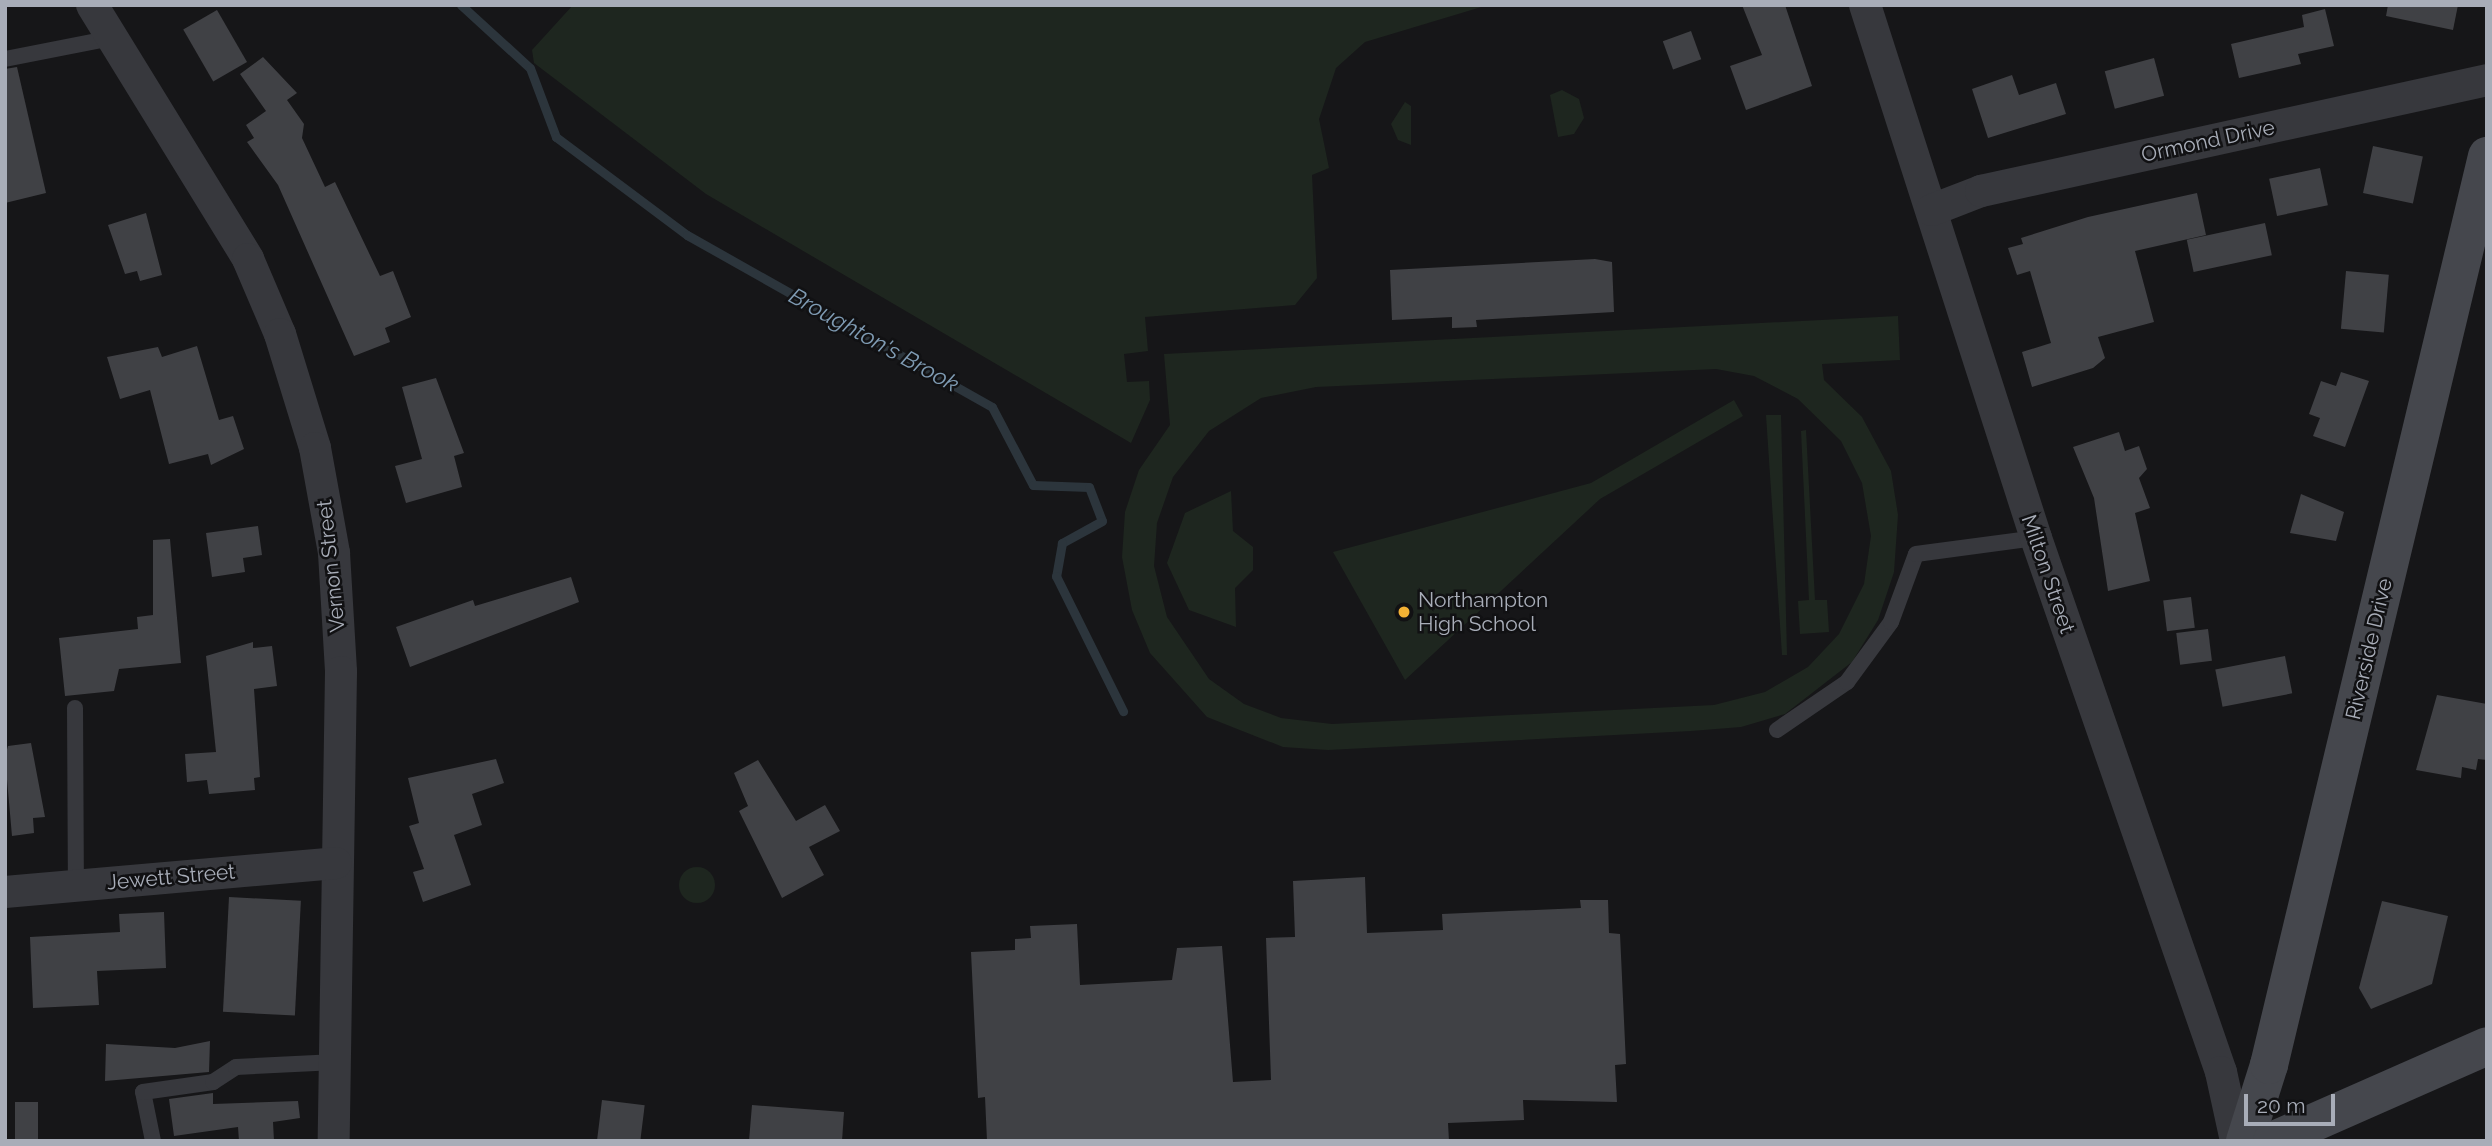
<!DOCTYPE html>
<html>
<head>
<meta charset="utf-8">
<style>
	body { margin:0 }
	#map { position:relative; width:2492px; height:1146px; overflow:hidden; background:#161618; font-family:Raleway,sans-serif }
	div>[style] { position:absolute }
	[style*='--x'] { left:calc(var(--x)*1px); top:calc(var(--y)*1px); width:calc(var(--w)*1px); rotate:calc(var(--a)*1deg) }
	.green>* { inset:0; background:#1e261f }
	.round { border-radius:50% }
	.stream>* { height:9px; margin:-4.5px; padding:0 4.5px; transform-origin:4.5px; border-radius:4.5px; background:#2c353c }
	.building>* { inset:0; background:#404145; transform-origin:0 0 }
	.lane>* { height:16px; margin:-8px; padding:0 8px; transform-origin:8px; border-radius:8px; background:#37383d }
	.street>* { height:32px; margin:-16px; padding:0 16px; transform-origin:16px; border-radius:16px; background:#37383d }
	.secondary>* { height:38px; margin:-19px; padding:0 19px; transform-origin:19px; border-radius:19px; background:#45474d }
	.dots>* { width:19px; height:19px; translate:-50% -50%; box-sizing:border-box; border:4px solid #111113; border-radius:50% }
	span { translate:-50% -50%; white-space:nowrap; text-align:center; line-height:1.15; -webkit-text-stroke:5px #111113; paint-order:stroke }
	.street-label { font-size:21px; color:#a8adb8 }
	.poi-label { font-size:21px; color:#a8adb8 }
	.left { translate:0 -50%; text-align:left }
	.water-label { font-size:23px; color:#7f9bb3; font-style:italic }
	.frame { position:absolute; inset:0; border:7px solid #a8adb8; pointer-events:none }
	.scale { position:absolute; left:2244px; top:1094px; width:91px; height:32px; box-sizing:border-box; border:4px solid #a8adb8; border-top:0; padding-left:9px; font-size:21px; line-height:24px; white-space:nowrap; color:#a8adb8; -webkit-text-stroke:5px #111113; paint-order:stroke }
</style>
</head>
<body>
<div id="map">
	<div class="green">
		<i style="clip-path:polygon(573px 5px,1488px 5px,1365px 42px,1336px 68px,1319px 119px,1329px 168px,1312px 175px,1317px 278px,1295px 305px,1145px 317px,1148px 351px,1124px 354px,1127px 382px,1149px 381px,1150px 400px,1131px 443px,706px 194px,534px 63px,532px 50px)"></i>
		<i style="clip-path:polygon(1562px 90px,1579px 99px,1584px 118px,1574px 134px,1558px 137px,1550px 95px)"></i>
		<i style="clip-path:polygon(1405px 102px,1411px 106px,1411px 145px,1398px 140px,1391px 124px)"></i>
		<i style="clip-path:polygon(evenodd,1898px 316px,1900px 360px,1822px 364px,1824px 380px,1862px 417px,1891px 471px,1898px 515px,1894px 572px,1878px 620px,1852px 662px,1785px 714px,1741px 727px,1691px 731px,1328px 750px,1283px 747px,1207px 717px,1150px 653px,1132px 610px,1122px 557px,1125px 512px,1139px 470px,1170px 425px,1164px 354px,1898px 316px,1716px 369px,1754px 376px,1798px 399px,1841px 441px,1862px 483px,1871px 536px,1864px 584px,1839px 634px,1808px 667px,1765px 692px,1714px 705px,1332px 724px,1281px 718px,1244px 704px,1209px 679px,1167px 617px,1154px 566px,1157px 523px,1173px 477px,1209px 431px,1261px 398px,1316px 387px,1716px 369px)"></i>
		<i style="clip-path:polygon(1734px 400px,1743px 416px,1600px 499px,1405px 680px,1333px 552px,1591px 483px)"></i>
		<i style="clip-path:polygon(1766px 415px,1781px 415px,1787px 655px,1782px 655px)"></i>
		<i style="clip-path:polygon(1806px 430px,1815px 600px,1827px 600px,1829px 632px,1800px 634px,1798px 601px,1809px 600px,1801px 431px)"></i>
		<i style="clip-path:polygon(1231px 491px,1233px 531px,1253px 547px,1253px 570px,1235px 588px,1236px 627px,1189px 610px,1167px 563px,1185px 513px)"></i>
		<i class="round" style="left:679px;top:867px;width:36px;height:36px"></i>
	</div>
	<div class="stream">
		<i style="--x:461;--y:5;--w:93;--a:42.4"></i>
		<i style="--x:530;--y:68;--w:74;--a:69.4"></i>
		<i style="--x:556;--y:137;--w:164;--a:36.8"></i>
		<i style="--x:687;--y:235;--w:350;--a:29.4"></i>
		<i style="--x:992;--y:407;--w:88;--a:62.3"></i>
		<i style="--x:1033;--y:485;--w:56;--a:2"></i>
		<i style="--x:1089;--y:487;--w:36;--a:69"></i>
		<i style="--x:1102;--y:521;--w:46;--a:151.2"></i>
		<i style="--x:1062;--y:543;--w:34;--a:100"></i>
		<i style="--x:1056;--y:576;--w:151;--a:63.6"></i>
	</div>
	<div class="building">
		<i style="clip-path:polygon(1742px 5px,1785px 5px,1812px 86px,1746px 110px,1730px 66px,1762px 55px)"></i>
		<i style="clip-path:polygon(2388px 5px,2458px 5px,2453px 30px,2386px 16px)"></i>
		<i style="clip-path:polygon(2325px 9px,2334px 46px,2298px 54px,2301px 64px,2239px 78px,2231px 44px,2304px 27px,2302px 15px)"></i>
		<i style="left:217px;top:10px;width:60px;height:39px;rotate:60deg"></i>
		<i style="left:1691px;top:31px;width:30px;height:30px;rotate:70deg"></i>
		<i style="clip-path:polygon(263px 57px,297px 93px,287px 100px,304px 124px,302px 138px,325px 187px,335px 182px,380px 276px,393px 271px,411px 317px,385px 328px,390px 342px,354px 356px,278px 185px,247px 142px,254px 138px,246px 125px,266px 111px,240px 74px)"></i>
		<i style="left:2154px;top:58px;width:39px;height:51px;rotate:75deg"></i>
		<i style="clip-path:polygon(17px 67px,46px 193px,5px 203px,5px 69px)"></i>
		<i style="clip-path:polygon(2012px 75px,2019px 95px,2056px 83px,2066px 114px,1988px 138px,1972px 89px)"></i>
		<i style="left:2373px;top:146px;width:51px;height:48px;rotate:12deg"></i>
		<i style="left:2320px;top:168px;width:38px;height:52px;rotate:78deg"></i>
		<i style="clip-path:polygon(2197px 193px,2206px 235px,2135px 251px,2154px 322px,2098px 337px,2105px 358px,2093px 368px,2032px 387px,2022px 352px,2051px 343px,2030px 271px,2017px 275px,2008px 248px,2023px 244px,2021px 238px,2088px 217px)"></i>
		<i style="clip-path:polygon(146px 213px,162px 275px,140px 281px,137px 271px,125px 274px,108px 225px)"></i>
		<i style="left:2265px;top:223px;width:33px;height:80px;rotate:78deg"></i>
		<i style="clip-path:polygon(1595px 259px,1612px 262px,1614px 312px,1476px 320px,1477px 327px,1452px 328px,1452px 317px,1392px 320px,1390px 270px)"></i>
		<i style="left:2346px;top:271px;width:43px;height:58px;rotate:5deg"></i>
		<i style="clip-path:polygon(197px 346px,219px 420px,233px 416px,244px 449px,211px 465px,208px 454px,169px 464px,150px 390px,120px 399px,107px 357px,158px 347px,162px 357px)"></i>
		<i style="clip-path:polygon(2341px 372px,2369px 381px,2345px 447px,2313px 436px,2320px 418px,2309px 414px,2321px 381px,2336px 386px)"></i>
		<i style="clip-path:polygon(436px 378px,464px 453px,454px 456px,462px 487px,406px 503px,395px 466px,422px 459px,402px 387px)"></i>
		<i style="clip-path:polygon(2119px 432px,2125px 451px,2139px 446px,2147px 469px,2139px 478px,2150px 508px,2135px 513px,2150px 581px,2108px 591px,2094px 498px,2073px 447px)"></i>
		<i style="clip-path:polygon(2301px 494px,2344px 512px,2336px 541px,2290px 533px)"></i>
		<i style="clip-path:polygon(258px 526px,262px 555px,243px 558px,245px 572px,212px 577px,206px 533px)"></i>
		<i style="clip-path:polygon(170px 539px,181px 663px,119px 669px,114px 691px,65px 696px,59px 638px,138px 629px,137px 617px,153px 615px,153px 540px)"></i>
		<i style="clip-path:polygon(571px 577px,579px 602px,410px 667px,396px 627px,473px 600px,475px 606px)"></i>
		<i style="left:2191px;top:597px;width:31px;height:28px;rotate:83deg"></i>
		<i style="left:2208px;top:629px;width:32px;height:32px;rotate:83deg"></i>
		<i style="clip-path:polygon(253px 642px,253px 648px,272px 646px,277px 686px,254px 689px,260px 777px,254px 778px,255px 790px,209px 794px,207px 780px,187px 782px,185px 754px,216px 752px,206px 656px)"></i>
		<i style="left:2285px;top:656px;width:38px;height:71px;rotate:79deg"></i>
		<i style="clip-path:polygon(2437px 695px,2487px 704px,2487px 760px,2478px 759px,2476px 770px,2462px 767px,2461px 778px,2416px 770px)"></i>
		<i style="clip-path:polygon(31px 743px,45px 817px,33px 818px,34px 833px,12px 836px,5px 757px,8px 746px)"></i>
		<i style="clip-path:polygon(496px 759px,504px 783px,472px 794px,482px 825px,454px 835px,471px 885px,423px 902px,413px 872px,424px 869px,409px 826px,419px 823px,408px 778px)"></i>
		<i style="clip-path:polygon(758px 760px,796px 821px,825px 805px,840px 831px,809px 847px,824px 875px,782px 898px,739px 811px,748px 806px,734px 773px)"></i>
		<i style="clip-path:polygon(1365px 877px,1367px 933px,1443px 930px,1442px 914px,1581px 908px,1580px 900px,1608px 900px,1609px 933px,1620px 934px,1626px 1064px,1615px 1065px,1617px 1102px,1523px 1100px,1524px 1120px,1448px 1123px,1449px 1141px,987px 1141px,985px 1097px,978px 1098px,971px 952px,1015px 950px,1015px 939px,1031px 938px,1030px 926px,1077px 924px,1080px 985px,1172px 980px,1177px 948px,1222px 946px,1233px 1082px,1271px 1080px,1266px 938px,1295px 937px,1293px 881px)"></i>
		<i style="left:229px;top:897px;width:72px;height:115px;rotate:3deg"></i>
		<i style="clip-path:polygon(2382px 901px,2448px 916px,2432px 984px,2371px 1009px,2359px 988px)"></i>
		<i style="clip-path:polygon(164px 912px,166px 968px,97px 971px,99px 1005px,33px 1008px,30px 937px,120px 932px,119px 914px)"></i>
		<i style="clip-path:polygon(210px 1041px,209px 1072px,105px 1081px,106px 1044px,175px 1048px)"></i>
		<i style="clip-path:polygon(213px 1093px,213px 1104px,298px 1101px,300px 1118px,273px 1122px,274px 1141px,239px 1141px,238px 1127px,174px 1136px,169px 1099px)"></i>
		<i style="left:602px;top:1100px;width:43px;height:41px;rotate:7deg"></i>
		<i style="left:15px;top:1102px;width:23px;height:39px"></i>
		<i style="clip-path:polygon(752px 1105px,844px 1112px,842px 1141px,749px 1141px)"></i>
	</div>
	<div class="lane">
		<i style="--x:5;--y:59;--w:109;--a:-11.1"></i>
		<i style="--x:75;--y:708;--w:178;--a:89.7"></i>
		<i style="--x:1777;--y:730;--w:85;--a:-34.4"></i>
		<i style="--x:1847;--y:682;--w:74;--a:-53.7"></i>
		<i style="--x:1891;--y:622;--w:72;--a:-69.8"></i>
		<i style="--x:1916;--y:554;--w:121;--a:-7.6"></i>
		<i style="--x:153;--y:1141;--w:50;--a:-101.5"></i>
		<i style="--x:143;--y:1092;--w:71;--a:-8.1"></i>
		<i style="--x:213;--y:1082;--w:27;--a:-33"></i>
		<i style="--x:236;--y:1067;--w:100;--a:-2.9"></i>
	</div>
	<div class="street">
		<i style="--x:92;--y:5;--w:298;--a:58.4"></i>
		<i style="--x:248;--y:259;--w:82;--a:66.9"></i>
		<i style="--x:280;--y:334;--w:119;--a:72.9"></i>
		<i style="--x:315;--y:448;--w:107;--a:79.7"></i>
		<i style="--x:334;--y:553;--w:119;--a:86.6"></i>
		<i style="--x:341;--y:672;--w:469;--a:90.9"></i>
		<i style="--x:1865;--y:5;--w:560;--a:72.21"></i>
		<i style="--x:2036;--y:538;--w:565;--a:70.89"></i>
		<i style="--x:2221;--y:1072;--w:71;--a:77.7"></i>
		<i style="--x:1932;--y:210;--w:53;--a:-21.2"></i>
		<i style="--x:1981;--y:191;--w:518;--a:-12.37"></i>
		<i style="--x:5;--y:892;--w:332;--a:-5"></i>
	</div>
	<div class="secondary">
		<i style="--x:2245;--y:1141;--w:80;--a:-72.5"></i>
		<i style="--x:2269;--y:1065;--w:935;--a:-76.51"></i>
		<i style="--x:2272;--y:1141;--w:235;--a:-23.8"></i>
	</div>
	<div class="dots">
		<i style="left:1404px;top:612px;background:#f2b134"></i>
	</div>
	<div class="street-label">
		<span style="left:2208px;top:141px;rotate:-12deg">Ormond Drive</span>
		<span style="left:331px;top:566px;rotate:-96deg">Vernon Street</span>
		<span style="left:2048px;top:574px;rotate:71deg">Milton Street</span>
		<span style="left:2369px;top:649px;rotate:-77deg">Riverside Drive</span>
		<span style="left:171px;top:877px;rotate:-5deg">Jewett Street</span>
	</div>
	<div class="poi-label">
		<span class="left" style="left:1418px;top:612px">Northampton<br>High School</span>
	</div>
	<div class="water-label">
		<span style="left:874px;top:340px;rotate:29deg">Broughton's Brook</span>
	</div>
	<div class="frame"></div>
	<div class="scale">20 m</div>
</div>
</body>
</html>
